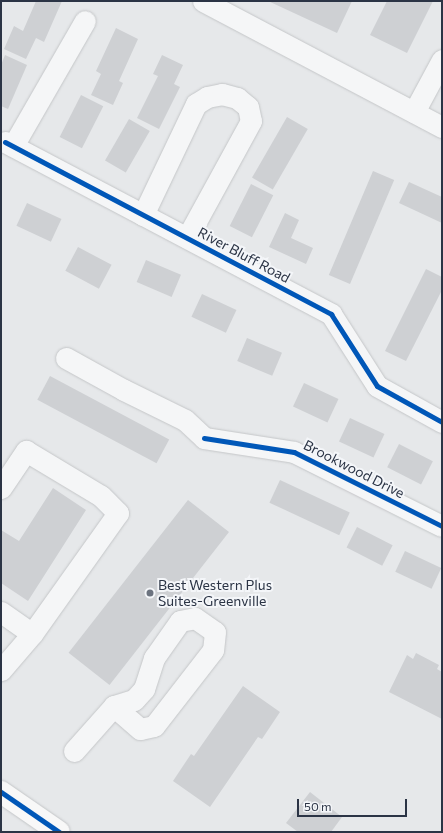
<!DOCTYPE html>
<html>
<head>
<meta charset="utf-8">
<style>
	body { margin:0 }
	#map { position:relative; width:443px; height:833px; overflow:hidden; background:#e6e8ea; font-family:Commissioner,sans-serif }
	div>[style] { position:absolute }
	[style*='--x'] { left:calc(var(--x)*1px); top:calc(var(--y)*1px); width:calc(var(--w)*1px); rotate:calc(var(--a)*1deg) }
	.building>* { inset:0; background:#ced0d3; transform-origin:0 0 }
	.roads { filter:drop-shadow(0 0 1px #c4c6c8) drop-shadow(0 0 1px #c4c6c8) }
	.minor>* { height:21px; margin:-10.5px; padding:0 10.5px; transform-origin:10.5px; border-radius:10.5px; background:#f5f6f7 }
	.highway>* { height:22px; margin:-11px; padding:0 11px; transform-origin:11px; border-radius:11px; background:#f8f8f8 }
	.cycleway>* { height:5px; margin:-2.5px; padding:0 2.5px; transform-origin:2.5px; border-radius:2.5px; background:#0057b8 }
	.dots>* { width:11px; height:11px; translate:-50% -50%; box-sizing:border-box; border:2px solid #f4f6f9; border-radius:50% }
	span { translate:-50% -50%; white-space:nowrap; text-align:center; line-height:1.15; -webkit-text-stroke:4px #f4f6f9; paint-order:stroke }
	.street-label { font-size:14px; color:#2b3445 }
	.poi-label { font-size:14px; color:#2b3445 }
	.left { translate:0 -50%; text-align:left }
	.frame { position:absolute; inset:0; border:2px solid #2b3445; pointer-events:none }
	.scale { position:absolute; left:297px; top:799px; width:110px; height:18px; box-sizing:border-box; border:2px solid #2b3445; border-top:0; padding-left:5px; font-size:12px; line-height:14px; white-space:nowrap; color:#2b3445; -webkit-text-stroke:3px #f4f6f9; paint-order:stroke }
</style>
</head>
<body>
<div id="map">
	<div class="building">
		<i style="clip-path:polygon(36px 1px,62px 1px,44px 42px,36px 38px,26px 59px,4px 49px,14px 26px,23px 31px)"></i>
		<i style="clip-path:polygon(268px 1px,352px 1px,337px 33px)"></i>
		<i style="clip-path:polygon(387px 1px,433px 1px,407px 53px,370px 35px)"></i>
		<i style="clip-path:polygon(116px 28px,138px 39px,119px 81px,123px 83px,113px 105px,91px 95px,101px 74px,96px 71px)"></i>
		<i style="clip-path:polygon(5px 55px,27px 65px,8px 109px,1px 106px,1px 65px)"></i>
		<i style="clip-path:polygon(162px 55px,183px 65px,174px 84px,180px 87px,159px 129px,137px 118px,158px 76px,153px 74px)"></i>
		<i style="left:81px;top:95px;width:25px;height:47px;rotate:27deg"></i>
		<i style="left:287px;top:117px;width:24px;height:70px;rotate:30deg"></i>
		<i style="left:129px;top:119px;width:24px;height:48px;rotate:30deg"></i>
		<i style="left:373px;top:171px;width:23px;height:113px;rotate:23deg"></i>
		<i style="clip-path:polygon(409px 182px,442px 197px,442px 223px,399px 203px)"></i>
		<i style="left:251px;top:184px;width:25px;height:47px;rotate:27deg"></i>
		<i style="left:27px;top:203px;width:38px;height:25px;rotate:25deg"></i>
		<i style="clip-path:polygon(285px 213px,299px 220px,291px 238px,313px 248px,306px 264px,269px 247px)"></i>
		<i style="left:78px;top:247px;width:38px;height:27px;rotate:28deg"></i>
		<i style="left:146px;top:260px;width:38px;height:24px;rotate:23deg"></i>
		<i style="clip-path:polygon(426px 269px,442px 277px,442px 290px,406px 361px,385px 351px)"></i>
		<i style="left:202px;top:294px;width:38px;height:25px;rotate:25deg"></i>
		<i style="left:247px;top:338px;width:38px;height:25px;rotate:23deg"></i>
		<i style="left:50px;top:376px;width:135px;height:27px;rotate:28deg"></i>
		<i style="left:304px;top:383px;width:38px;height:26px;rotate:25deg"></i>
		<i style="left:350px;top:418px;width:38px;height:26px;rotate:25deg"></i>
		<i style="left:399px;top:444px;width:38px;height:26px;rotate:27deg"></i>
		<i style="left:280px;top:480px;width:77px;height:25px;rotate:25deg"></i>
		<i style="clip-path:polygon(53px 488px,86px 510px,28px 601px,1px 583px,1px 530px,19px 541px)"></i>
		<i style="left:188px;top:500px;width:52px;height:194px;rotate:38deg"></i>
		<i style="left:357px;top:527px;width:40px;height:23px;rotate:27deg"></i>
		<i style="left:405px;top:551px;width:40px;height:23px;rotate:25deg"></i>
		<i style="clip-path:polygon(416px 653px,439px 665px,437px 669px,442px 672px,442px 719px,389px 692px,407px 655px,413px 659px)"></i>
		<i style="clip-path:polygon(243px 686px,280px 712px,262px 739px,258px 737px,210px 807px,173px 781px,191px 754px,194px 756px)"></i>
		<i style="clip-path:polygon(310px 792px,342px 817px,331px 832px,298px 832px,286px 823px)"></i>
	</div>
	<div class="roads">
		<div class="minor">
			<i style="--x:203;--y:1;--w:270;--a:27.8"></i>
			<i style="--x:414;--y:112;--w:59;--a:-61.7"></i>
			<i style="--x:5;--y:142;--w:369;--a:27.8"></i>
			<i style="--x:331;--y:314;--w:85;--a:57.4"></i>
			<i style="--x:377;--y:386;--w:74;--a:29"></i>
			<i style="--x:13;--y:146;--w:144;--a:-60.1"></i>
			<i style="--x:143;--y:215;--w:123;--a:-64.5"></i>
			<i style="--x:196;--y:104;--w:13;--a:-32"></i>
			<i style="--x:207;--y:97;--w:15;--a:-11"></i>
			<i style="--x:222;--y:94;--w:16;--a:15"></i>
			<i style="--x:237;--y:98;--w:14;--a:39"></i>
			<i style="--x:248;--y:107;--w:14;--a:78"></i>
			<i style="--x:251;--y:121;--w:133;--a:118.7"></i>
			<i style="--x:66;--y:358;--w:66;--a:28.9"></i>
			<i style="--x:124;--y:390;--w:68;--a:26.2"></i>
			<i style="--x:185;--y:420;--w:26;--a:43"></i>
			<i style="--x:204;--y:438;--w:91;--a:8.8"></i>
			<i style="--x:294;--y:452;--w:165;--a:26.6"></i>
			<i style="--x:1;--y:488;--w:45;--a:-56"></i>
			<i style="--x:26;--y:451;--w:87;--a:31"></i>
			<i style="--x:101;--y:496;--w:24;--a:45"></i>
			<i style="--x:118;--y:513;--w:148;--a:125.4"></i>
			<i style="--x:32;--y:634;--w:48;--a:130.7"></i>
			<i style="--x:1;--y:612;--w:38;--a:35"></i>
			<i style="--x:74;--y:751;--w:60;--a:-48.4"></i>
			<i style="--x:114;--y:706;--w:21;--a:-17"></i>
			<i style="--x:134;--y:700;--w:15;--a:-48"></i>
			<i style="--x:144;--y:689;--w:33;--a:-72"></i>
			<i style="--x:154;--y:658;--w:45;--a:-54.9"></i>
			<i style="--x:180;--y:621;--w:15;--a:-11"></i>
			<i style="--x:195;--y:618;--w:24;--a:35"></i>
			<i style="--x:215;--y:632;--w:18;--a:96"></i>
			<i style="--x:213;--y:650;--w:96;--a:127.8"></i>
			<i style="--x:154;--y:726;--w:14;--a:168"></i>
			<i style="--x:140;--y:729;--w:35;--a:-139"></i>
		</div>
		<div class="highway">
			<i style="--x:1;--y:792;--w:70;--a:34.6"></i>
		</div>
	</div>
	<div class="cycleway">
		<i style="--x:5;--y:142;--w:369;--a:27.8"></i>
		<i style="--x:331;--y:314;--w:85;--a:57.4"></i>
		<i style="--x:377;--y:386;--w:74;--a:29"></i>
		<i style="--x:204;--y:438;--w:91;--a:8.8"></i>
		<i style="--x:294;--y:452;--w:165;--a:26.6"></i>
		<i style="--x:1;--y:792;--w:70;--a:34.6"></i>
	</div>
	<div class="dots">
		<i style="left:150px;top:593px;background:#6c737f"></i>
	</div>
	<div class="street-label">
		<span style="left:244px;top:255px;rotate:28deg">River Bluff Road</span>
		<span style="left:354px;top:469px;rotate:27deg">Brookwood Drive</span>
	</div>
	<div class="poi-label">
		<span class="left" style="left:158px;top:593px">Best Western Plus<br>Suites-Greenville</span>
	</div>
	<div class="frame"></div>
	<div class="scale">50 m</div>
</div>
</body>
</html>
